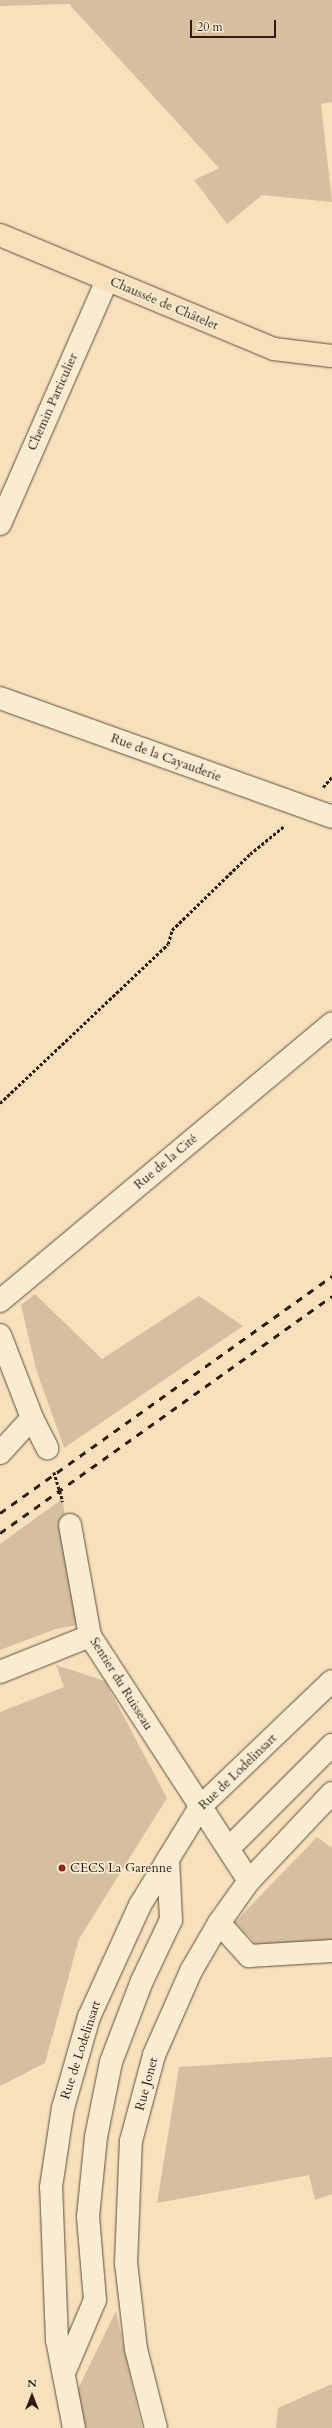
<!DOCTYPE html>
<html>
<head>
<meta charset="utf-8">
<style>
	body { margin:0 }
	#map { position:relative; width:332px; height:2428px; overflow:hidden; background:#f5e1bc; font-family:Cardo,serif }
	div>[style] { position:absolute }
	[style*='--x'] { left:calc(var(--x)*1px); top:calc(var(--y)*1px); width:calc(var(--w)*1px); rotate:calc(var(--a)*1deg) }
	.green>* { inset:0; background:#d4c09f }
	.path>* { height:2.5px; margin-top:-1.25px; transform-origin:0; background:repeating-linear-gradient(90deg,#311c0f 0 3px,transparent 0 5px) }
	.roads { filter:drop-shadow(0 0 1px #624d3a) drop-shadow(0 0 1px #624d3a) }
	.minor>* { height:22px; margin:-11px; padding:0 11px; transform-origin:11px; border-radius:11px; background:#f8ecd3 }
	.major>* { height:22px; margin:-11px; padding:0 11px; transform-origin:11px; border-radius:11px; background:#f5e1bc }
	.rail>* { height:3px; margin-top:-1.5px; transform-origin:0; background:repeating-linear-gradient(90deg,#311c0f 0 7px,transparent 0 14px) }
	.dots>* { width:11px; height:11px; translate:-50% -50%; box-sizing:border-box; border:2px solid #f8ecd3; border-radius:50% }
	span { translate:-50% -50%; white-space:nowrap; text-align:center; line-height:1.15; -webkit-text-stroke:3.5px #f8ecd3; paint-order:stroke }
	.street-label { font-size:13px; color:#311c0f }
	.poi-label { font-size:13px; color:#311c0f }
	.left { translate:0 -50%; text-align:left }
	.north { position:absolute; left:12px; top:2376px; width:40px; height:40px; -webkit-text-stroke:3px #f8ecd3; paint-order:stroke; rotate:0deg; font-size:11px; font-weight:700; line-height:16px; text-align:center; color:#311c0f }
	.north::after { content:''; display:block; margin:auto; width:14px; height:18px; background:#311c0f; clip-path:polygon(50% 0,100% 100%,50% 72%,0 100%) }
	.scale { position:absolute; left:190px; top:20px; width:86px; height:18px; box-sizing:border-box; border:2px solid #311c0f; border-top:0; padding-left:5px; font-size:12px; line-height:14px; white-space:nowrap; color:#311c0f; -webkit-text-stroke:3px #f8ecd3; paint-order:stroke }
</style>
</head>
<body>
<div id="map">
	<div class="green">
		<i style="clip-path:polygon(0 0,332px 0,332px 102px,321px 104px,332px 202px,262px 195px,227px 224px,194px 180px,219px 168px,69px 4px,0 6px)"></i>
		<i style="clip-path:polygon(35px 1294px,102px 1359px,199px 1296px,243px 1326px,64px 1448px,36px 1369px,21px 1305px)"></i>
		<i style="clip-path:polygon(62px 1499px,87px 1623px,56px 1629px,0 1650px,0 1544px)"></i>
		<i style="clip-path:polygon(56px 1665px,105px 1681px,167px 1798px,79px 1939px,45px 2063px,0 2086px,0 1712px,64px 1687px)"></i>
		<i style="clip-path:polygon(317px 1837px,332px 1848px,332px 1951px,266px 1955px,235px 1922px)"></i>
		<i style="clip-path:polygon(332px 2057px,332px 2194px,315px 2200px,309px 2175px,157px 2203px,179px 2067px)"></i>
		<i style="clip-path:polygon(116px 2311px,142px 2428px,85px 2428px,77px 2391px)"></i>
		<i style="clip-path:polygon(332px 2384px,332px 2428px,276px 2428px,278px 2408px)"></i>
	</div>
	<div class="path">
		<i style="--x:323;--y:787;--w:13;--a:-48"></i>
		<i style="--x:0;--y:1103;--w:231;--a:-43.4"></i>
		<i style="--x:168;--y:944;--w:15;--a:-74"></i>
		<i style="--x:172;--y:930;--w:109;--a:-44.3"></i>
		<i style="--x:250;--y:854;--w:43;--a:-39.3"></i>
		<i style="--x:54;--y:1472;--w:31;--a:73"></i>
	</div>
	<div class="roads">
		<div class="minor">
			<i style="--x:0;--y:524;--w:266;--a:-66.3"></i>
			<i style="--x:0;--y:698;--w:353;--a:19.7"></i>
			<i style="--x:0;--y:1301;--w:433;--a:-39.9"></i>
			<i style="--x:0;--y:1335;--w:89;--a:68.9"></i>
			<i style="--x:32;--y:1418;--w:34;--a:63"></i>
			<i style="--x:0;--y:1453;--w:47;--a:-47.6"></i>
			<i style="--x:70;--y:1525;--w:113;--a:79.8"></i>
			<i style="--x:90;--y:1636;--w:292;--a:57"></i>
			<i style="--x:0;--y:1672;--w:97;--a:-21.8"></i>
			<i style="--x:229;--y:1848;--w:146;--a:-45"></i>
			<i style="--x:219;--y:1923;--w:45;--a:47.7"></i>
			<i style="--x:249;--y:1956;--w:83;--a:-3.4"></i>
			<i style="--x:64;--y:2373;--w:79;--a:-67"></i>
			<i style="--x:95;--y:2300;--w:83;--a:-94.8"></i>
			<i style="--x:88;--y:2217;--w:80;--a:-84.3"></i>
			<i style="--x:96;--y:2137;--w:76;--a:-78.7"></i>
			<i style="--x:111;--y:2062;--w:87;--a:-69.1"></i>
			<i style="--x:142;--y:1981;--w:68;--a:-64.6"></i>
			<i style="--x:171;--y:1920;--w:61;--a:-92.8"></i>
			<i style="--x:74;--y:2428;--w:90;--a:-100.9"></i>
			<i style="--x:57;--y:2340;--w:153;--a:-92.2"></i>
			<i style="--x:51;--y:2187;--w:80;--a:-81.4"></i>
			<i style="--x:63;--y:2108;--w:95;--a:-74.1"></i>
			<i style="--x:89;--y:2017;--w:123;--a:-65.5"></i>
			<i style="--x:140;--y:1905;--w:115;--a:-58.5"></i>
			<i style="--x:200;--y:1807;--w:182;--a:-43.7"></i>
			<i style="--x:156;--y:2428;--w:81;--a:-104.2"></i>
			<i style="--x:136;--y:2349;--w:87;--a:-96.6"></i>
			<i style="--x:126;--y:2263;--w:122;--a:-87.7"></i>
			<i style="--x:131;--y:2141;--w:89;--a:-75"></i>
			<i style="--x:154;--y:2055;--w:92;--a:-66.2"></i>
			<i style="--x:191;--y:1971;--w:56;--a:-59.7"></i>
			<i style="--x:219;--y:1923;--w:52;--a:-54.5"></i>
			<i style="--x:249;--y:1881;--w:121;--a:-46.7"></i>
		</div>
		<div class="major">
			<i style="--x:0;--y:235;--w:297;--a:22.6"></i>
			<i style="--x:274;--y:349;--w:58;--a:6.9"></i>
		</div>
	</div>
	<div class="rail">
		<i style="--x:0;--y:1513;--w:408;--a:-35.5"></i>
		<i style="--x:0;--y:1533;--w:408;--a:-35.5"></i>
	</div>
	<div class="dots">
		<i style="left:62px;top:1868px;background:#8f2418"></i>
	</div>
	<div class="street-label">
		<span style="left:164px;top:304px;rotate:23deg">Chaussée de Châtelet</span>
		<span style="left:53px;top:402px;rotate:-66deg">Chemin Particulier</span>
		<span style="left:166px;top:758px;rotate:20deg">Rue de la Cayauderie</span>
		<span style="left:166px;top:1162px;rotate:-40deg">Rue de la Cité</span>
		<span style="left:121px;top:1684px;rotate:58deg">Sentier du Ruisseau</span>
		<span style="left:238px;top:1772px;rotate:-44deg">Rue de Lodelinsart</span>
		<span style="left:81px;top:2050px;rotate:-72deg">Rue de Lodelinsart</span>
		<span style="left:147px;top:2084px;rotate:-75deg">Rue Jonet</span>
	</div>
	<div class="poi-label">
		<span class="left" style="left:70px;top:1868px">CECS La Garenne</span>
	</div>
	<div class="north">N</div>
	<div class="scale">20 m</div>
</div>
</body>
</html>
